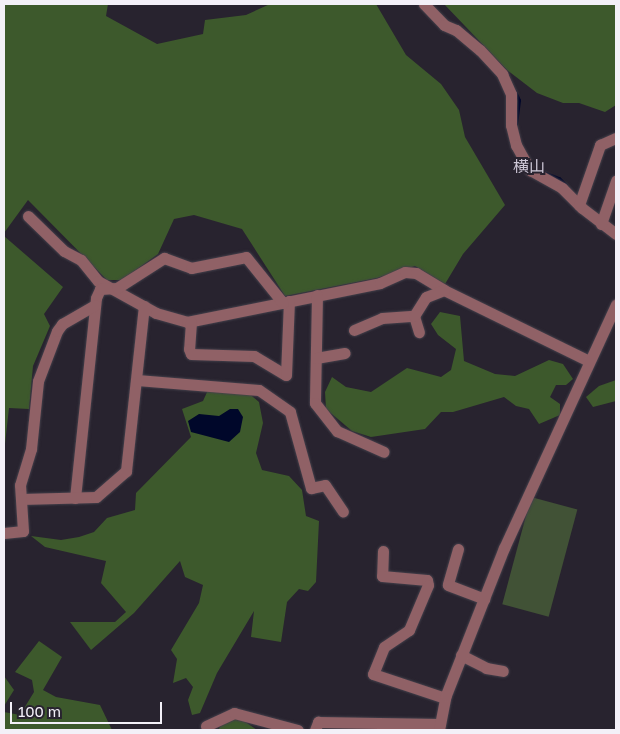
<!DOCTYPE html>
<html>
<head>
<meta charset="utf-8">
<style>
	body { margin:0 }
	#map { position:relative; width:620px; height:734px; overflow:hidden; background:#28232f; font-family:"Golos Text","Noto Sans JP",sans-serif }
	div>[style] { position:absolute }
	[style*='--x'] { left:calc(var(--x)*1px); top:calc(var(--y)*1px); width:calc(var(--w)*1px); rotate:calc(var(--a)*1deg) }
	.green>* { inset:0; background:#415236; transform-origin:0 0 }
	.forest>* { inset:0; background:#3d592c }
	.water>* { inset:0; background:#00072a }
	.stream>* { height:3px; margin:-1.5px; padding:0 1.5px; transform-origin:1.5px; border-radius:1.5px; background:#00072a }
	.roads { filter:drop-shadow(0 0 1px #44404b) drop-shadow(0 0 1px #44404b) }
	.minor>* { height:11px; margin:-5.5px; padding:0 5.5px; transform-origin:5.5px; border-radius:5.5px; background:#906166 }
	span { translate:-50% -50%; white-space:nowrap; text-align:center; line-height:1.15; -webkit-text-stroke:4px #28232f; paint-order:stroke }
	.neighbourhood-label { font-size:16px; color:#cdc7d6 }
	.frame { position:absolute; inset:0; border:5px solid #f3f0f8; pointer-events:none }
	.scale { position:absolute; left:10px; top:702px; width:152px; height:22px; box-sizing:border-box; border:2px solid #f3f0f8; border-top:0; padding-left:6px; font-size:15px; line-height:18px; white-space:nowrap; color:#f3f0f8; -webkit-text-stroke:4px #28232f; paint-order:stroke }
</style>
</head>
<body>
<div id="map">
	<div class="green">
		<i style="left:531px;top:497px;width:48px;height:111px;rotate:15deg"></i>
	</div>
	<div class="forest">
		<i style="clip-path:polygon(4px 4px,108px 4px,106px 16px,157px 44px,203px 34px,205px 20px,246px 15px,270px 4px,376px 4px,406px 55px,441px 84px,459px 110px,465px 137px,505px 205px,463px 254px,445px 284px,415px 266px,377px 278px,285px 296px,242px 229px,194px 215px,174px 219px,158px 254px,122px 280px,107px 280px,28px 200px,4px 233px)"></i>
		<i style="clip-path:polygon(444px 4px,616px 4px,616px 105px,605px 112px,579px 103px,563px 103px,537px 93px,507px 70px)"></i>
		<i style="clip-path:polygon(4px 236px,63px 287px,44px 314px,50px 326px,33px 366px,29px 409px,9px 408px,5px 444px)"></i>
		<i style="clip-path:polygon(440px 312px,460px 316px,464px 361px,495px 374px,515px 376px,549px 360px,563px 364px,573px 379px,566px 385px,556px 385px,550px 397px,560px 404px,560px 415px,539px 424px,529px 409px,516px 406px,504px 397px,453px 412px,441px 412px,425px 429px,371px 437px,352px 431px,326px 409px,325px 392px,332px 377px,346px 387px,371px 392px,407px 368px,441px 377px,451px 370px,456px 349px,438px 335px,431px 324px)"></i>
		<i style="clip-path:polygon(616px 380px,616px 401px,593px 407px,586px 397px,599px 386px)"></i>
		<i style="clip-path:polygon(208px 390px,246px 391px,259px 402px,263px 423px,256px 453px,262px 470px,289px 476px,302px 490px,306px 516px,319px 521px,316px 582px,308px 591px,299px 589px,287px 602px,281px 642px,251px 637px,254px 611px,217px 673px,200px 713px,192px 715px,188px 700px,193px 687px,186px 678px,173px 683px,177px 659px,171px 650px,199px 603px,203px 585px,185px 577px,180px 561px,134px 613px,91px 650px,70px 622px,115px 622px,126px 612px,101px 583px,106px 561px,45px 547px,31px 536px,61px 540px,79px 537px,94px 532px,107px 518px,135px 510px,136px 493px,191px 437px,182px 409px,203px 401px)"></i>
		<i style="clip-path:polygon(39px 641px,62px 657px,43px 690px,56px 697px,100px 705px,112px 730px,4px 730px,4px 712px,20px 715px,34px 692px,32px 680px,15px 672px)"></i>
		<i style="clip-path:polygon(4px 676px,14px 690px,4px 706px)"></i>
		<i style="clip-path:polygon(238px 717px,257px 730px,218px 730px,222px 724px)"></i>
	</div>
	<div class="water">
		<i style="clip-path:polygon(230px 409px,238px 409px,243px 417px,240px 432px,229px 442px,191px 432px,188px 421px,199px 414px,219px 416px)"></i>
	</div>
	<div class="stream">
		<i style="--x:515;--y:91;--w:10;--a:66"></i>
		<i style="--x:519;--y:100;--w:24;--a:97"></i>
		<i style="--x:543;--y:172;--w:17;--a:21"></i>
		<i style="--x:559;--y:178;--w:10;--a:45"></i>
	</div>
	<div class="roads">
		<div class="minor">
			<i style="--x:424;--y:4;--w:29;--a:46"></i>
			<i style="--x:444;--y:25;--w:13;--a:23"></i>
			<i style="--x:456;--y:30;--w:31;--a:40"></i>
			<i style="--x:480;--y:50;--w:33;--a:47"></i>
			<i style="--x:502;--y:74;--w:22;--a:66"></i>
			<i style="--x:511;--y:94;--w:31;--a:90"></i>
			<i style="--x:511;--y:125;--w:21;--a:76"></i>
			<i style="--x:516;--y:145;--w:29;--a:61"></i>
			<i style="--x:530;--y:170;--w:37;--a:29"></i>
			<i style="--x:562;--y:188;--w:28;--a:45"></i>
			<i style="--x:582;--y:208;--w:43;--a:37.4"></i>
			<i style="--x:579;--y:205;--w:64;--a:-70.7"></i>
			<i style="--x:600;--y:145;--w:17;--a:-24"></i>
			<i style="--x:28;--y:216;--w:50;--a:44.2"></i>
			<i style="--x:64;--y:251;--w:19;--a:28"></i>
			<i style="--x:81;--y:260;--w:27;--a:51"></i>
			<i style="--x:98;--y:281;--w:66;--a:28.9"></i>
			<i style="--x:156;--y:313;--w:32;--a:16"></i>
			<i style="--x:187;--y:322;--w:197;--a:-11.4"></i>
			<i style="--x:380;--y:283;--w:27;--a:-24"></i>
			<i style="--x:405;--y:272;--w:11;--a:5"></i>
			<i style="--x:416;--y:273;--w:33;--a:31"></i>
			<i style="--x:444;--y:290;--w:161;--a:26.1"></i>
			<i style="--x:601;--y:224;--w:46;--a:-70.8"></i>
			<i style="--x:317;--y:295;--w:108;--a:91.1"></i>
			<i style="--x:315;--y:403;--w:36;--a:52"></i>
			<i style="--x:337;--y:431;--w:51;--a:24.1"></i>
			<i style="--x:414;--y:316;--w:17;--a:73"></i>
			<i style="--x:191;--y:322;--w:27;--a:94"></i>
			<i style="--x:189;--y:349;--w:5;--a:68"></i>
			<i style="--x:191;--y:354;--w:63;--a:1.8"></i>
			<i style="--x:254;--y:356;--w:37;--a:31"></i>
			<i style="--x:286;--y:375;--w:74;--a:-87.7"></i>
			<i style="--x:354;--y:330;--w:30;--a:-23"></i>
			<i style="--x:382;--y:318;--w:32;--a:-4"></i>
			<i style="--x:414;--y:316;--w:22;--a:-58"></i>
			<i style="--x:426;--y:297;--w:19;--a:-21"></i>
			<i style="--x:316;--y:358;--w:29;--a:-10"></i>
			<i style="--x:137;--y:380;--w:122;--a:4.7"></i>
			<i style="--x:259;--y:390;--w:38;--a:35"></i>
			<i style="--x:290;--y:412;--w:79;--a:74.6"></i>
			<i style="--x:311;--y:488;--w:14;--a:-12"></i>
			<i style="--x:325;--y:485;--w:32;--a:56"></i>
			<i style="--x:75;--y:498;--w:201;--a:-84"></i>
			<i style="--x:96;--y:298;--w:10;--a:-66"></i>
			<i style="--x:100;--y:289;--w:17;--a:-3"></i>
			<i style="--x:117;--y:288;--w:56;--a:-32.6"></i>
			<i style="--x:164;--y:258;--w:29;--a:20"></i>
			<i style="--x:191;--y:268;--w:56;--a:-11.3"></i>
			<i style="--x:246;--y:257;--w:59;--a:51.2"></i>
			<i style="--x:21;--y:499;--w:75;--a:-1.5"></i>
			<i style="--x:96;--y:497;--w:40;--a:-41"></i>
			<i style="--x:126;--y:471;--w:166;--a:-83.8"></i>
			<i style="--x:4;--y:533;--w:19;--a:-6"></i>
			<i style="--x:23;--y:531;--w:46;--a:-93.7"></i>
			<i style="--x:20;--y:485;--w:38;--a:-73"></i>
			<i style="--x:31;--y:449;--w:68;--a:-84.1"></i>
			<i style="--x:38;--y:381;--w:53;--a:-69.2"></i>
			<i style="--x:57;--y:331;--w:9;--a:-54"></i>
			<i style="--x:62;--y:324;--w:38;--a:-30"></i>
			<i style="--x:458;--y:549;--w:37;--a:106"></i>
			<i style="--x:448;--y:585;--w:39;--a:21"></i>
			<i style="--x:383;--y:551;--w:25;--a:92"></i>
			<i style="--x:382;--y:576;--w:45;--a:5.1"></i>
			<i style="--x:427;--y:580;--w:5;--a:79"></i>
			<i style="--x:428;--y:585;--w:49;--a:112.9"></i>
			<i style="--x:409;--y:630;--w:30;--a:146"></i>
			<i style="--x:384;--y:647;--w:29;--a:112"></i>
			<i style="--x:373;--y:674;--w:76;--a:18.4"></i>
			<i style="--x:461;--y:655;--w:28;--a:27"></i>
			<i style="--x:486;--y:668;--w:17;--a:10"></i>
			<i style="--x:206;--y:726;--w:31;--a:-25"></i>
			<i style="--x:234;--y:713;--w:66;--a:14.9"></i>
			<i style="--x:315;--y:730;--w:9;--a:-69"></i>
			<i style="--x:318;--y:722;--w:122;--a:0.9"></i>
			<i style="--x:439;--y:730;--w:36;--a:-79"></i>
			<i style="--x:446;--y:695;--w:158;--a:-68.5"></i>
			<i style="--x:504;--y:548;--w:268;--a:-65.3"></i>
		</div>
	</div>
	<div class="neighbourhood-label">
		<span style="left:529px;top:166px">横山</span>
	</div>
	<div class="frame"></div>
	<div class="scale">100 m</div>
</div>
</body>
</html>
